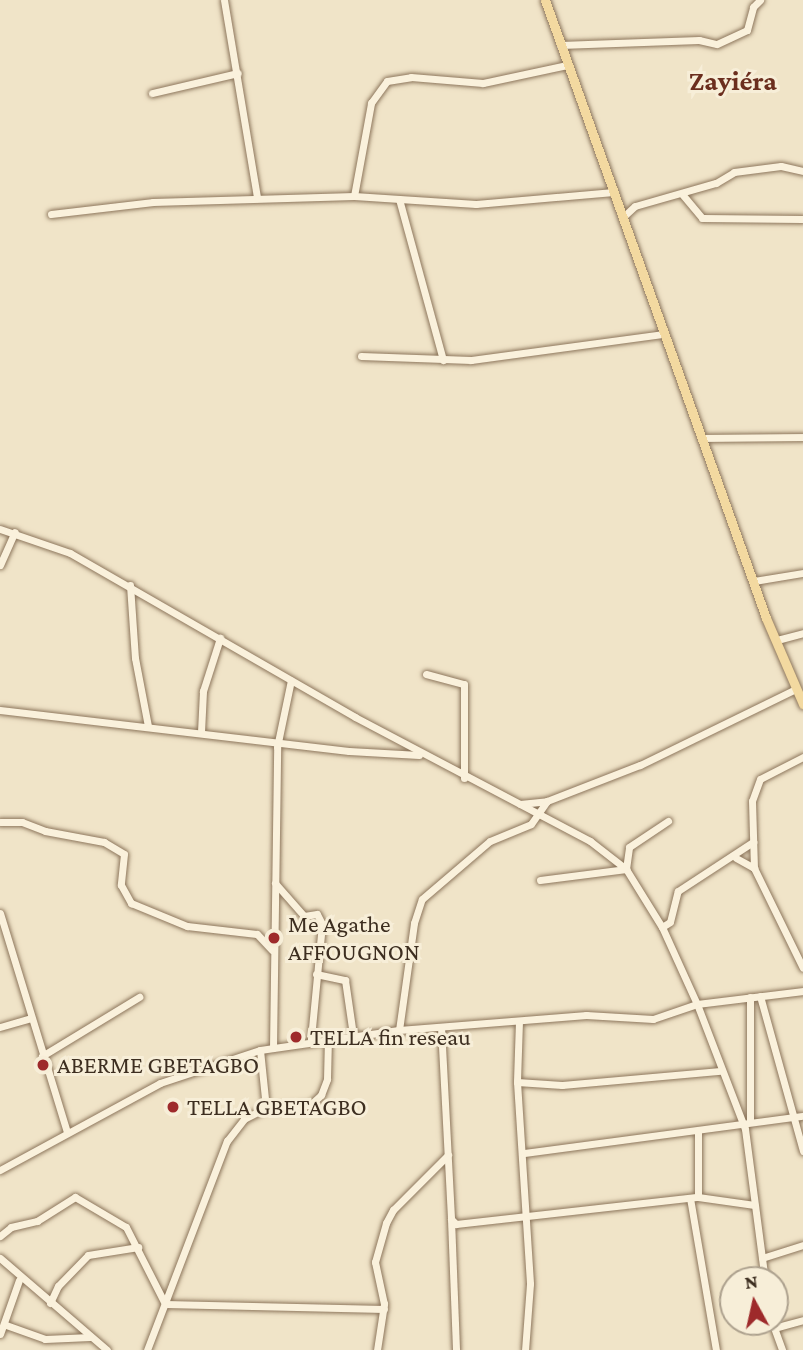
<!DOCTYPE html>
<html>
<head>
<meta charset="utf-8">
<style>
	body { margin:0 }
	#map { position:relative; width:803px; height:1350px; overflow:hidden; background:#f0e4c8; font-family:"Crimson Pro",serif }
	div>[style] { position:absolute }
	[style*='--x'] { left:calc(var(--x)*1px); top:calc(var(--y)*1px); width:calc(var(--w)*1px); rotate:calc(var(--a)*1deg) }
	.roads { filter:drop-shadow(0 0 2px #8d765c) drop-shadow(0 0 2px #8d765c) }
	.minor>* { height:7px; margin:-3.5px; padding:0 3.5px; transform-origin:3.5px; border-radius:3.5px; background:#faf1dc }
	.major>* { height:9px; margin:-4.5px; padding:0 4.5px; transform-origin:4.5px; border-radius:4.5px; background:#f3d9a0 }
	.dots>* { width:19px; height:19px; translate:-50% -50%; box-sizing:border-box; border:4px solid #f7eed8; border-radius:50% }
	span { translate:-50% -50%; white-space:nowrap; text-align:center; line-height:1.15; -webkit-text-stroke:6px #f7eed8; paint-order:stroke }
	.poi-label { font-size:24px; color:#3d2e20 }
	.left { translate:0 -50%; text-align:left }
	.quarter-label { font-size:28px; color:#6b2e1e; font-weight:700 }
	.north { position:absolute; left:719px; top:1266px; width:70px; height:70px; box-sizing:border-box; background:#f7eed8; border:2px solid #ada18e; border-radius:50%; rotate:352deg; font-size:19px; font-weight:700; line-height:28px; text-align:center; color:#3d2e20 }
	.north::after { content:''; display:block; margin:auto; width:24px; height:32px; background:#9e2a2b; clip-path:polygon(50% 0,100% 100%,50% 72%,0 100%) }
</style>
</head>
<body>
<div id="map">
	<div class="roads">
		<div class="minor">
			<i style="--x:224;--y:0;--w:201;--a:80.5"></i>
			<i style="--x:560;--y:45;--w:139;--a:-2.1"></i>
			<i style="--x:699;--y:40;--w:18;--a:13"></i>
			<i style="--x:717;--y:44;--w:33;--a:-25"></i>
			<i style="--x:747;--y:30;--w:24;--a:-75"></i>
			<i style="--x:753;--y:7;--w:10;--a:-45"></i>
			<i style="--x:152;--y:93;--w:88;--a:-13.1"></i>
			<i style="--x:682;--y:194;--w:31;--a:50"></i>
			<i style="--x:702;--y:218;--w:100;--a:0.6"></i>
			<i style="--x:354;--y:196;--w:95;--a:-79.6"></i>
			<i style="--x:371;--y:103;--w:27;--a:-54"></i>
			<i style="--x:387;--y:81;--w:24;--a:-9"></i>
			<i style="--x:411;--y:77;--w:72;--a:4.8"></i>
			<i style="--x:483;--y:83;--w:86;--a:-12.1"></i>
			<i style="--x:399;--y:199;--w:167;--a:74.7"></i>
			<i style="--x:51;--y:214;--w:103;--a:-6.7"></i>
			<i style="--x:153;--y:202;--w:201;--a:-1.7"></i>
			<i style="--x:354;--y:196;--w:122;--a:3.8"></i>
			<i style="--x:476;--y:204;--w:138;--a:-5"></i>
			<i style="--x:623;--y:217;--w:16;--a:-43"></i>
			<i style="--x:635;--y:206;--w:84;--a:-15.9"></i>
			<i style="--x:716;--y:183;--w:21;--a:-31"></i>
			<i style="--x:734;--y:172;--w:47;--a:-7.3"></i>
			<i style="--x:781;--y:166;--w:23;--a:13"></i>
			<i style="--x:361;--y:356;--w:110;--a:2.1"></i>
			<i style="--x:471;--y:360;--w:195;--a:-7.7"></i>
			<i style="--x:702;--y:438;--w:101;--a:-0.6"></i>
			<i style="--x:0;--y:529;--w:74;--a:18.9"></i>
			<i style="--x:70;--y:553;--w:329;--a:29.9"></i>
			<i style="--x:355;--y:717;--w:266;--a:27.8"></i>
			<i style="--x:590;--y:841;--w:46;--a:37.9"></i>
			<i style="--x:626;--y:869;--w:68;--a:58.2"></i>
			<i style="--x:662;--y:927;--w:85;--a:65.6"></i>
			<i style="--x:697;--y:1004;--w:134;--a:69"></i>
			<i style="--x:745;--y:1129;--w:152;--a:82.5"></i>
			<i style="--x:0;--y:565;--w:36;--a:-66"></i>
			<i style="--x:754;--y:581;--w:50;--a:-9.3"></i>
			<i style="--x:130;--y:585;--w:73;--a:86.1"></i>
			<i style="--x:135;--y:658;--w:69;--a:79.2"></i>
			<i style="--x:777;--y:640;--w:27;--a:-15"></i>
			<i style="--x:426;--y:674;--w:39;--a:15"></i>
			<i style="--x:464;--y:684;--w:94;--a:90"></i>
			<i style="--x:0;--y:710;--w:351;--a:6.7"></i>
			<i style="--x:349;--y:751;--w:70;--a:3.3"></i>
			<i style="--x:201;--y:732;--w:41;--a:-87.2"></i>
			<i style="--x:203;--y:691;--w:56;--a:-72.2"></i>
			<i style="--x:803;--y:757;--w:48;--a:152.9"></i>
			<i style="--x:760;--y:779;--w:23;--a:110"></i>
			<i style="--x:752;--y:801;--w:67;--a:88.3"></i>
			<i style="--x:754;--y:868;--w:111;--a:63.9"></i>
			<i style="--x:520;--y:804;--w:27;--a:-6"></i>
			<i style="--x:547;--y:801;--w:100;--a:-21.2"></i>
			<i style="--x:640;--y:765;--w:174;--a:-26"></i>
			<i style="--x:0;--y:822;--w:22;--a:0"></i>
			<i style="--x:22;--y:822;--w:25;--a:21"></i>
			<i style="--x:45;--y:831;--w:60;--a:10.6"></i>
			<i style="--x:104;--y:842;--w:23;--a:31"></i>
			<i style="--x:124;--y:854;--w:31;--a:96"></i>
			<i style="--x:121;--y:885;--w:21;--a:61"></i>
			<i style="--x:131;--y:903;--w:61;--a:22.3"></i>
			<i style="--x:187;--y:926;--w:70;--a:6.5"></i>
			<i style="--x:257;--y:934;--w:22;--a:47"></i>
			<i style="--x:736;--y:858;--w:21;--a:29"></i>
			<i style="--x:540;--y:880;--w:87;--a:-7.3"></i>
			<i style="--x:626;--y:869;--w:22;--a:-82"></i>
			<i style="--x:629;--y:847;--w:47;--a:-33.7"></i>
			<i style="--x:275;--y:883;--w:44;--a:48.7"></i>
			<i style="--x:304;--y:916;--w:13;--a:-9"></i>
			<i style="--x:317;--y:914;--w:11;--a:63"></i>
			<i style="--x:322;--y:924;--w:116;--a:95.5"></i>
			<i style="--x:0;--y:913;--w:229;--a:73"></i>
			<i style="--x:662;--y:927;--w:9;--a:-32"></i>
			<i style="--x:670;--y:922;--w:32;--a:-76"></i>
			<i style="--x:678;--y:891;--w:90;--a:-33.2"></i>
			<i style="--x:316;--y:974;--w:30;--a:12"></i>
			<i style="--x:345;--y:980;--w:56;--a:81.7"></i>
			<i style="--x:760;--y:996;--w:161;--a:74.5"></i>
			<i style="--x:519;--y:1021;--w:61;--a:91.9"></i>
			<i style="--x:517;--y:1082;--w:202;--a:86.3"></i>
			<i style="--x:530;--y:1284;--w:66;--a:94.3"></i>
			<i style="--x:0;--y:1027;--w:32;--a:-16"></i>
			<i style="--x:441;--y:1027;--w:192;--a:87"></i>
			<i style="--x:451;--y:1219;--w:7;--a:45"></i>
			<i style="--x:456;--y:1224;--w:244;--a:-6.4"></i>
			<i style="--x:698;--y:1197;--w:57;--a:8.1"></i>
			<i style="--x:399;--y:1030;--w:108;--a:-82"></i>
			<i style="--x:414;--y:923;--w:25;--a:-72"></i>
			<i style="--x:422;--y:899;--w:89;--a:-40.5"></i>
			<i style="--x:490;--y:841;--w:44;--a:-22.5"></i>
			<i style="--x:531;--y:824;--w:28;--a:-55"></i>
			<i style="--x:273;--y:1048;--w:301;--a:-89.2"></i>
			<i style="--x:277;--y:747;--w:68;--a:-78.2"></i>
			<i style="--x:42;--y:1056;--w:114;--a:-31.3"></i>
			<i style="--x:517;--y:1082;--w:45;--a:3.8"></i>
			<i style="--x:562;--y:1085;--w:159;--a:-5.1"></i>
			<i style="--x:266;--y:1108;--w:44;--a:-3.9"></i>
			<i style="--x:310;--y:1105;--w:15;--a:-42"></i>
			<i style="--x:321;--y:1095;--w:17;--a:-69"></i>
			<i style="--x:327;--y:1079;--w:41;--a:-88.6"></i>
			<i style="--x:750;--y:1122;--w:125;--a:-90"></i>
			<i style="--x:698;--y:1131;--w:66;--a:90"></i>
			<i style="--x:524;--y:1153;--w:281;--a:-7.6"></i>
			<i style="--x:0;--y:1170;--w:182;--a:-28.5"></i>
			<i style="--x:160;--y:1083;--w:105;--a:-18.3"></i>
			<i style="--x:260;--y:1050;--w:140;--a:-8.2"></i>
			<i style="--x:399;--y:1030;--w:188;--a:-4.6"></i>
			<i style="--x:586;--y:1015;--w:67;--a:3.4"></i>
			<i style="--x:653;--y:1019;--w:46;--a:-18.8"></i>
			<i style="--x:697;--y:1004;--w:107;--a:-7"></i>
			<i style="--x:690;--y:1198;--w:154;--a:80.3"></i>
			<i style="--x:451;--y:1219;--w:131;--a:87.8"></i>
			<i style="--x:0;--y:1236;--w:14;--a:-39"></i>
			<i style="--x:11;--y:1227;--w:27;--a:-13"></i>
			<i style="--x:37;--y:1221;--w:45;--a:-32.3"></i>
			<i style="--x:75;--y:1197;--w:59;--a:30.5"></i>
			<i style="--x:126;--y:1227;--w:86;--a:63.1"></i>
			<i style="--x:165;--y:1304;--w:219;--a:1.3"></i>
			<i style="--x:0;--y:1258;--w:141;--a:40.7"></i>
			<i style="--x:762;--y:1258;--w:43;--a:-17.6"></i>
			<i style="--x:50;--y:1303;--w:19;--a:-65"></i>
			<i style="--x:58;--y:1286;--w:43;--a:-45.9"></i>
			<i style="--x:88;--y:1255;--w:51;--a:-9.1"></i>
			<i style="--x:772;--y:1322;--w:30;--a:70"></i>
			<i style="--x:6;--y:1325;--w:41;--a:19.7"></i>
			<i style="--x:45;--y:1339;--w:45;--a:-2.5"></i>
			<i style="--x:774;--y:1328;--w:30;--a:-15"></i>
			<i style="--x:0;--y:1334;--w:57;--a:-70.6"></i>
			<i style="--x:147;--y:1350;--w:224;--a:-69.1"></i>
			<i style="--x:227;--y:1141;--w:28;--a:-52"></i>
			<i style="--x:244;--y:1119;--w:25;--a:-27"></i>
			<i style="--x:266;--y:1108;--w:58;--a:-95.9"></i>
			<i style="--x:377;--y:1350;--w:47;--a:-81.3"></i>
			<i style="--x:384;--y:1304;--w:43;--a:-102.1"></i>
			<i style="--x:375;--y:1262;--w:41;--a:-74.2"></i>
			<i style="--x:386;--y:1223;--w:15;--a:-62"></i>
			<i style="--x:393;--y:1210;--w:78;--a:-45"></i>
		</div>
		<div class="major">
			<i style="--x:545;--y:0;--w:656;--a:70.32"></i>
			<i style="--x:766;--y:618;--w:94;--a:66.7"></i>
		</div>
	</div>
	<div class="dots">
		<i style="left:274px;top:938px;background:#9e2a2b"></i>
		<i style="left:296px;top:1037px;background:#9e2a2b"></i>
		<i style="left:43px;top:1065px;background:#9e2a2b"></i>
		<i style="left:173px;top:1107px;background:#9e2a2b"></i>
	</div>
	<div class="poi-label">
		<span class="left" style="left:288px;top:938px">Me Agathe<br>AFFOUGNON</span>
		<span class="left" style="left:310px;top:1037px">TELLA fin reseau</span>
		<span class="left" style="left:57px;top:1065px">ABERME GBETAGBO</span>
		<span class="left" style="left:187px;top:1107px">TELLA GBETAGBO</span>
	</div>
	<div class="quarter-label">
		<span style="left:733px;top:81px">Zayiéra</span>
	</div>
	<div class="north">N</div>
</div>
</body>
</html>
